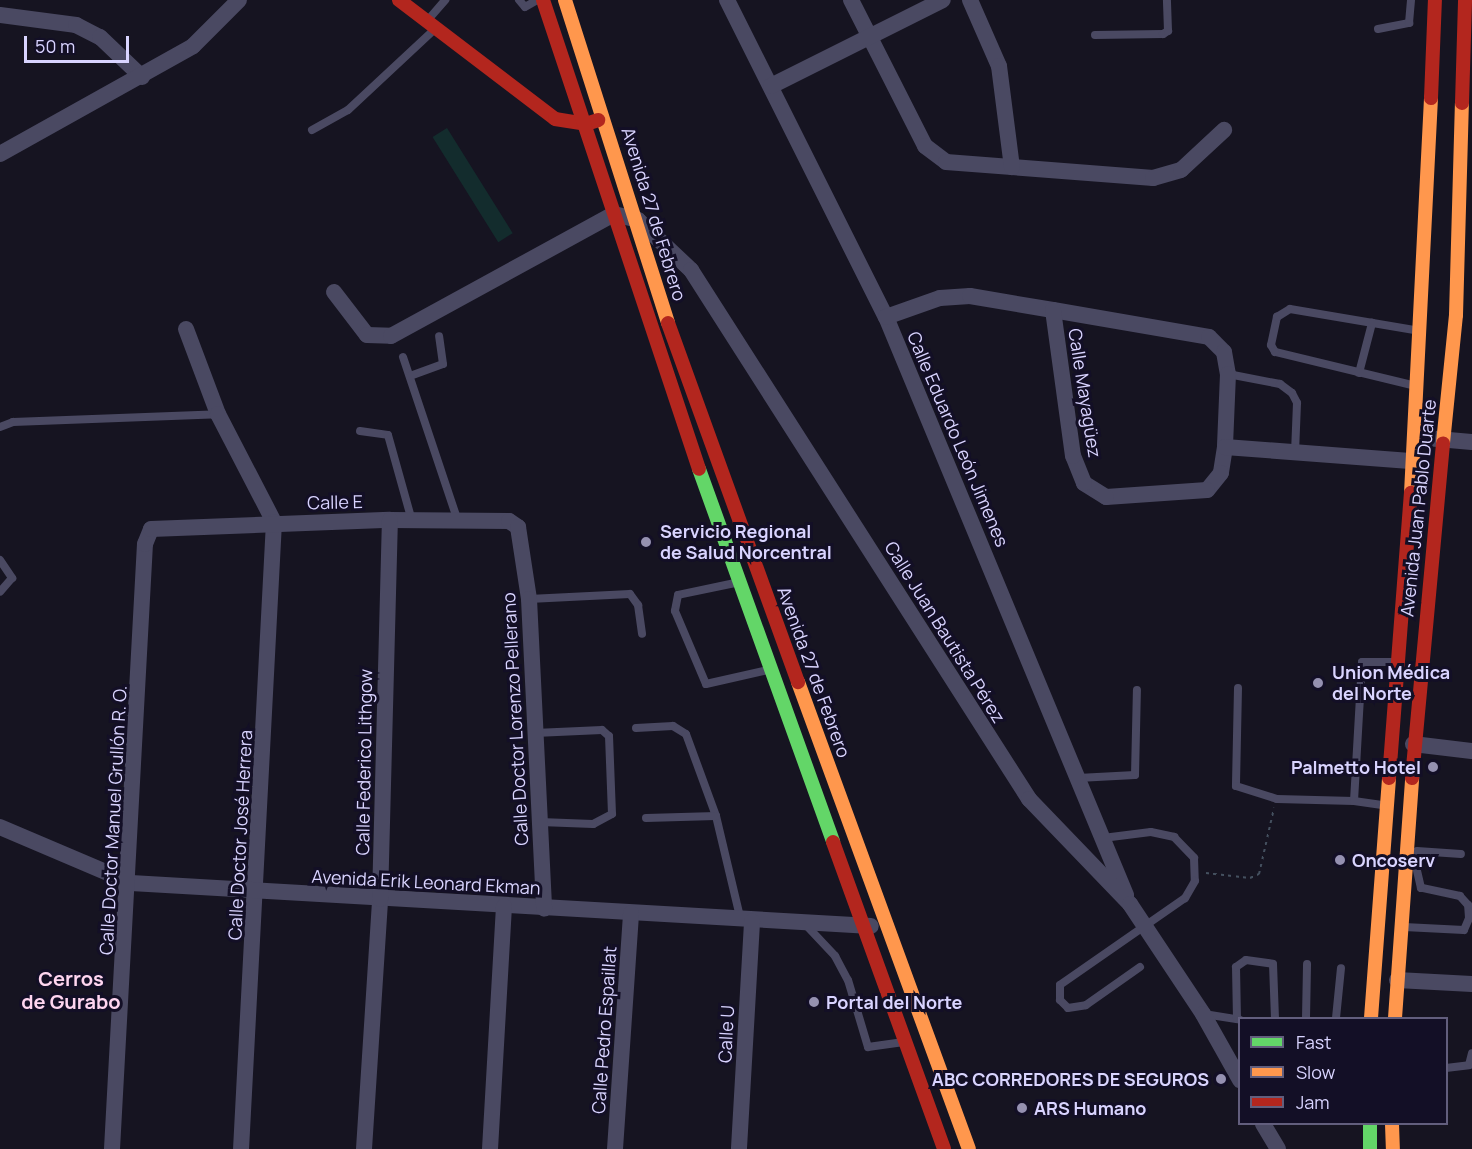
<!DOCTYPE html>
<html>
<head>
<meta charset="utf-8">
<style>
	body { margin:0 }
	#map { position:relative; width:1472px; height:1149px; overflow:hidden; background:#161421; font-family:Manrope,sans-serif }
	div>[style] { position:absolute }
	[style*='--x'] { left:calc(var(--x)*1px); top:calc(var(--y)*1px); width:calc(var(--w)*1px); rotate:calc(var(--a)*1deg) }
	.green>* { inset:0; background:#132c2d; transform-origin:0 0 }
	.path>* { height:2px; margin-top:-1px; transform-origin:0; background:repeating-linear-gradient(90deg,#44505f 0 3px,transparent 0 7.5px) }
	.lane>* { height:8px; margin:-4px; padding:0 4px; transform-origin:4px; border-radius:4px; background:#4a4962 }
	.street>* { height:16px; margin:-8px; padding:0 8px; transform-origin:8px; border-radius:8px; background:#4a4962 }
	.fast>* { height:14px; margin:-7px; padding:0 7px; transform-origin:7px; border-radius:7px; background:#63d668 }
	.slow>* { height:14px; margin:-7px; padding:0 7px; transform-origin:7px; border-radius:7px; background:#ff974d }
	.jam>* { height:14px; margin:-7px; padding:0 7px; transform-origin:7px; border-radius:7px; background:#b3261e }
	.dots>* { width:16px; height:16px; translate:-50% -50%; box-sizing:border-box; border:3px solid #130f26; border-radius:50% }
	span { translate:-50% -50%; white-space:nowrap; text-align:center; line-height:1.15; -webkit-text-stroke:6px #130f26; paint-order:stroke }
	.street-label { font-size:18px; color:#d9d4ff }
	.poi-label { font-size:18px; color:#d9d4ff; font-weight:700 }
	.left { translate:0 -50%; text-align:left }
	.right { translate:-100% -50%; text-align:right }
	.neighbourhood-label { font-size:20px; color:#ffd6f0; font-weight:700 }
	.legend { position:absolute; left:1238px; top:1017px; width:210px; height:108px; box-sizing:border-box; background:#130f26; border:2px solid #625e7d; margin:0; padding:8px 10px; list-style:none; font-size:18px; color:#d9d4ff }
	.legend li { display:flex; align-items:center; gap:12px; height:30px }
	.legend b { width:30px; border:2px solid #625e7d }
	.scale { position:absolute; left:24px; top:36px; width:105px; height:27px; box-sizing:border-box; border:3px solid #d9d4ff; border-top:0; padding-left:8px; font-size:18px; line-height:21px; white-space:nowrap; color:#d9d4ff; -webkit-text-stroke:4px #130f26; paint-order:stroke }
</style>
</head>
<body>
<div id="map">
	<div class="green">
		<i style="left:447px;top:128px;width:124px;height:17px;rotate:58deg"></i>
	</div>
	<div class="path">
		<i style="--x:1206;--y:873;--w:44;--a:6.5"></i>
		<i style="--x:1250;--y:878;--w:10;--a:-24"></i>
		<i style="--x:1259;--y:874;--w:68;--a:-77.2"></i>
	</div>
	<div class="lane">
		<i style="--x:519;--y:0;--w:9;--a:49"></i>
		<i style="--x:525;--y:7;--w:14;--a:-30"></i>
		<i style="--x:427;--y:21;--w:28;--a:-49"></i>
		<i style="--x:1378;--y:29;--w:32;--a:-11"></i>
		<i style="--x:1409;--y:23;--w:23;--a:-85"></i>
		<i style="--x:1095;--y:35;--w:68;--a:-0.8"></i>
		<i style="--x:1163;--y:34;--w:6;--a:-31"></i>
		<i style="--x:1168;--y:31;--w:31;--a:-92"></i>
		<i style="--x:312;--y:130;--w:41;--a:-29.1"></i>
		<i style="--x:348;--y:110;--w:119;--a:-43"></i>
		<i style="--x:403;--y:357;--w:173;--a:71.5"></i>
		<i style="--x:1359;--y:373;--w:52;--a:-75.4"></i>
		<i style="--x:1228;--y:374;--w:53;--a:10.9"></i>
		<i style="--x:1280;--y:384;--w:15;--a:37"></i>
		<i style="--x:1292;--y:393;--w:11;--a:63"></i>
		<i style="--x:1297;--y:403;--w:49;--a:92.3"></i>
		<i style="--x:410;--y:376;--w:35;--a:-20"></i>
		<i style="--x:443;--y:364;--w:28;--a:-98"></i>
		<i style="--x:1416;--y:386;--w:145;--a:-166.4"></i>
		<i style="--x:1275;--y:352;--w:8;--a:-120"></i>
		<i style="--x:1271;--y:345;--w:29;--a:-78"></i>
		<i style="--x:1277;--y:317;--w:15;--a:-32"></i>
		<i style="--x:1290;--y:309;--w:132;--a:9.6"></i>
		<i style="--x:0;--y:427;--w:14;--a:-21"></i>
		<i style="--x:13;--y:422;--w:205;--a:-2.2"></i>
		<i style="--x:360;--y:431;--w:28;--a:8"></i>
		<i style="--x:388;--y:435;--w:89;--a:74.4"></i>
		<i style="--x:0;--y:560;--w:22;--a:56"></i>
		<i style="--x:12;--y:578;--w:18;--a:131"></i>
		<i style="--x:735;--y:583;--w:58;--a:168.1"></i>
		<i style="--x:678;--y:595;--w:16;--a:101"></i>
		<i style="--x:675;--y:611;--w:79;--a:67"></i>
		<i style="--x:706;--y:684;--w:64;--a:-12.7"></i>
		<i style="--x:529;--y:599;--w:101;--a:-2.8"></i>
		<i style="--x:630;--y:594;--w:14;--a:54"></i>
		<i style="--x:638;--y:605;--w:29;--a:82"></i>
		<i style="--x:1238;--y:688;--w:98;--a:91.2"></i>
		<i style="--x:1236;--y:786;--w:43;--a:17.6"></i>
		<i style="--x:1277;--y:799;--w:77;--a:1.5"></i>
		<i style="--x:1354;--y:801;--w:139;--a:-86.7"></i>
		<i style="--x:1362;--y:662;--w:32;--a:0"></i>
		<i style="--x:636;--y:728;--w:37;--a:-3"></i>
		<i style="--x:673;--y:726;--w:15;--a:32"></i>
		<i style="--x:686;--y:734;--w:87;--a:69.9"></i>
		<i style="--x:716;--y:816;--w:108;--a:76.6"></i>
		<i style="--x:535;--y:733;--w:67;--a:-2.6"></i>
		<i style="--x:602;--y:730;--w:9;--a:41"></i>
		<i style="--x:609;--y:736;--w:78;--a:87.8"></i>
		<i style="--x:612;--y:814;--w:21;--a:152"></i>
		<i style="--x:593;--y:824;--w:53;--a:-177.8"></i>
		<i style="--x:1078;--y:778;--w:57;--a:-3"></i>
		<i style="--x:1135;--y:775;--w:85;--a:-88.7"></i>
		<i style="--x:1354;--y:801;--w:30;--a:8"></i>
		<i style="--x:646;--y:818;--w:70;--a:-1.6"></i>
		<i style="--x:1103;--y:838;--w:48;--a:-7.1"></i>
		<i style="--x:1151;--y:832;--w:24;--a:12"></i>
		<i style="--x:1174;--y:837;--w:29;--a:46"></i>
		<i style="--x:1194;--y:858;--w:23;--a:88"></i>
		<i style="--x:1195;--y:881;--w:20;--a:120"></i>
		<i style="--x:1185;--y:898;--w:152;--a:145.2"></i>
		<i style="--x:1060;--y:985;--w:15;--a:90"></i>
		<i style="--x:1060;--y:1000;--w:11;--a:45"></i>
		<i style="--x:1068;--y:1008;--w:18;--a:-9"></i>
		<i style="--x:1086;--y:1005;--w:66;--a:-35.1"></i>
		<i style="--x:1417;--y:851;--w:44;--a:3.9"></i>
		<i style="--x:805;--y:924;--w:44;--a:46.8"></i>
		<i style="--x:835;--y:956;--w:27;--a:62"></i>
		<i style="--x:848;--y:980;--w:70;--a:73.4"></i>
		<i style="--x:868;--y:1047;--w:36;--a:-8"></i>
		<i style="--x:1404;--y:927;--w:60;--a:2.9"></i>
		<i style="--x:1464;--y:930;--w:13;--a:-67"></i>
		<i style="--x:1469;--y:918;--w:13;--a:-94"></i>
		<i style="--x:1468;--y:905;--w:12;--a:-132"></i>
		<i style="--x:1460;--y:896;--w:40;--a:-168"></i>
		<i style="--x:1421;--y:888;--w:18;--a:-103"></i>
		<i style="--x:1204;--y:1014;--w:36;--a:9"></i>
		<i style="--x:1306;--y:1018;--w:54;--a:-88.9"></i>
		<i style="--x:1336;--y:1018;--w:50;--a:-84.3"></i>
		<i style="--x:1237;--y:1019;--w:52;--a:-91.1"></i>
		<i style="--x:1236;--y:967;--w:12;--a:-35"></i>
		<i style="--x:1246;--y:960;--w:27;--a:8"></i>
		<i style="--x:1273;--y:964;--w:54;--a:87.9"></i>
		<i style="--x:1446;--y:1068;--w:23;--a:-7"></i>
		<i style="--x:1469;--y:1065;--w:12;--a:-76"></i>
	</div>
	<div class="street">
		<i style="--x:727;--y:0;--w:355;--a:63.4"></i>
		<i style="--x:886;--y:317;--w:626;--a:67.45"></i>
		<i style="--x:851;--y:0;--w:164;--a:63.1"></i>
		<i style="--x:925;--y:146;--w:26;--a:37"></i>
		<i style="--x:946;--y:162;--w:208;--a:4.4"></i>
		<i style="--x:1153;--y:178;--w:29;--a:-16"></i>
		<i style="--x:1181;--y:170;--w:59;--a:-42.9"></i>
		<i style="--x:970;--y:0;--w:72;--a:66.3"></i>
		<i style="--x:999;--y:66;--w:102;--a:82.7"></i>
		<i style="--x:0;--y:15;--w:77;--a:7.5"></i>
		<i style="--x:76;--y:25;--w:27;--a:27"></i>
		<i style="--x:100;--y:37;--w:58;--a:43.6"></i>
		<i style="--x:771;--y:86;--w:192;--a:-26.6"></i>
		<i style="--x:0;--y:154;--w:221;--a:-29.2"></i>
		<i style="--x:193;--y:46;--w:65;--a:-45"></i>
		<i style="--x:334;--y:292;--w:54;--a:52.5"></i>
		<i style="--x:367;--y:335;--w:24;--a:2"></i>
		<i style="--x:391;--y:336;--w:254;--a:-28.7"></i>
		<i style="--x:614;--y:214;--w:25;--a:14"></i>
		<i style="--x:638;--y:220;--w:73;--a:43.3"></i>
		<i style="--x:691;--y:270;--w:628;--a:57.42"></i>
		<i style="--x:1029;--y:799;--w:146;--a:46.1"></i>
		<i style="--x:1130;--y:904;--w:132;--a:56.4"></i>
		<i style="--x:1203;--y:1014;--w:76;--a:60.7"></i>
		<i style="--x:886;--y:317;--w:57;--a:-19.4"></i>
		<i style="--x:940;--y:298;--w:30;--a:-4"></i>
		<i style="--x:970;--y:296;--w:84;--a:9.6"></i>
		<i style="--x:1053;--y:310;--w:158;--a:9.8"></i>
		<i style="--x:1209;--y:337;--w:21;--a:45"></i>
		<i style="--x:1224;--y:352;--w:22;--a:80"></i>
		<i style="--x:1228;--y:374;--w:73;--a:92.4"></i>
		<i style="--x:1225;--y:447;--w:26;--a:99"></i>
		<i style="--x:1221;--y:473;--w:22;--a:129"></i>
		<i style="--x:1207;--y:490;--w:101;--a:176"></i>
		<i style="--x:1106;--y:497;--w:26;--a:-148"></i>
		<i style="--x:1084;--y:483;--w:29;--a:-112"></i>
		<i style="--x:1073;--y:456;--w:147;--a:-97.8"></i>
		<i style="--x:186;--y:329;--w:91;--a:69.4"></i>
		<i style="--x:218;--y:414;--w:122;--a:62.6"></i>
		<i style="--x:274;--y:522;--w:628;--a:93.01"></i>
		<i style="--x:1415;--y:437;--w:57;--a:5"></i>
		<i style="--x:1225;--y:447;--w:189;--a:4.3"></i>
		<i style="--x:1413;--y:744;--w:59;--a:6.8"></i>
		<i style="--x:0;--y:827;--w:142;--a:23.1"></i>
		<i style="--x:131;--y:883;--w:741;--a:3.33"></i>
		<i style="--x:1397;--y:980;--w:75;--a:3.1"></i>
		<i style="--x:1263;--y:1124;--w:29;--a:59"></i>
		<i style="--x:739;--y:1148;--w:227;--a:-86.7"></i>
		<i style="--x:112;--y:1149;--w:606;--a:-86.88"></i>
		<i style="--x:145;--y:544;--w:16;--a:-68"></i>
		<i style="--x:151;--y:529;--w:239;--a:-2.2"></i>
		<i style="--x:390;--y:520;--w:119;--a:0.5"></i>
		<i style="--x:509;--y:521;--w:11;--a:34"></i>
		<i style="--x:518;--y:527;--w:73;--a:81.3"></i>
		<i style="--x:529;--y:599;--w:310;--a:87.2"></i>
		<i style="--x:364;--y:1149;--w:251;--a:-86.3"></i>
		<i style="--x:380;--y:899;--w:379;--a:-88.5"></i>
		<i style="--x:490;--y:1149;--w:243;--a:-86.7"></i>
		<i style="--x:615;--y:1149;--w:236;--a:-86.1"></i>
	</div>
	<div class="fast">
		<i style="--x:699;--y:469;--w:396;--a:70.2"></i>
		<i style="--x:1370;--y:1124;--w:25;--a:90"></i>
	</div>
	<div class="slow">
		<i style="--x:565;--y:0;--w:339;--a:72.3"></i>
		<i style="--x:1443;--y:443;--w:129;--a:-84.2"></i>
		<i style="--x:1456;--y:315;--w:212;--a:-88.4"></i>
		<i style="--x:1411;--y:493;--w:396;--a:-87.1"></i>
		<i style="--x:798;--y:682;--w:497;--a:69.9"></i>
		<i style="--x:1371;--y:1018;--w:241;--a:-85.7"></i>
		<i style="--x:1395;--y:1018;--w:241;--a:-85.9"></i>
		<i style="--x:1392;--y:1124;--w:25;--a:88"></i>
	</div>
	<div class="jam">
		<i style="--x:399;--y:0;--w:196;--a:37.3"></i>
		<i style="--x:555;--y:119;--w:31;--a:9"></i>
		<i style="--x:586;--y:124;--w:13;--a:-18"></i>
		<i style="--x:543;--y:0;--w:494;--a:71.6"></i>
		<i style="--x:1431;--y:98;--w:98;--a:-87.7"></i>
		<i style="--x:1462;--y:103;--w:103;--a:-88.3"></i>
		<i style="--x:668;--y:323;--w:382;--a:70.1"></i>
		<i style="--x:1389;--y:778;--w:286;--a:-85.6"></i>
		<i style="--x:1412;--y:778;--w:336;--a:-84.7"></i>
		<i style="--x:833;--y:842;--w:326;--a:70.1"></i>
	</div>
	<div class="dots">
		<i style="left:646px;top:542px;background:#9591b1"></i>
		<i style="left:1318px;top:683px;background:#9591b1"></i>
		<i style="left:1433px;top:767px;background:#9591b1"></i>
		<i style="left:1340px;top:860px;background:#9591b1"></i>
		<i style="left:814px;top:1002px;background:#9591b1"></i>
		<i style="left:1221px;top:1079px;background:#9591b1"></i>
		<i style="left:1022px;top:1108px;background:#9591b1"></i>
	</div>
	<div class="street-label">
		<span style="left:654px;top:214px;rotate:73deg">Avenida 27 de Febrero</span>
		<span style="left:1085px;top:393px;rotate:81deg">Calle Mayagüez</span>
		<span style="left:958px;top:439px;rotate:67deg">Calle Eduardo León Jimenes</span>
		<span style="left:335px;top:502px;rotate:-1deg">Calle E</span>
		<span style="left:1418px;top:508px;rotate:-84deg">Avenida Juan Pablo Duarte</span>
		<span style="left:945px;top:632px;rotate:58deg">Calle Juan Bautista Pérez</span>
		<span style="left:814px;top:672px;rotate:70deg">Avenida 27 de Febrero</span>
		<span style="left:515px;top:719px;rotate:-93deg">Calle Doctor Lorenzo Pellerano</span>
		<span style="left:364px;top:762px;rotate:-89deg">Calle Federico Lithgow</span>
		<span style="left:113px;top:820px;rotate:-87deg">Calle Doctor Manuel Grullón R. O.</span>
		<span style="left:240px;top:835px;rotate:-87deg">Calle Doctor José Herrera</span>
		<span style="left:426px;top:882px;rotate:3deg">Avenida Erik Leonard Ekman</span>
		<span style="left:604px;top:1030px;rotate:-86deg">Calle Pedro Espaillat</span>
		<span style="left:726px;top:1034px;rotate:-87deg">Calle U</span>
	</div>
	<div class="poi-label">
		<span class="left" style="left:660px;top:542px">Servicio Regional<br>de Salud Norcentral</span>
		<span class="left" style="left:1332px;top:683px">Union Médica<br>del Norte</span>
		<span class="right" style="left:1421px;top:767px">Palmetto Hotel</span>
		<span class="left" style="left:1352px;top:860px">Oncoserv</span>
		<span class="left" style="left:826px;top:1002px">Portal del Norte</span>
		<span class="right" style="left:1209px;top:1079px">ABC CORREDORES DE SEGUROS</span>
		<span class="left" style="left:1034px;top:1108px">ARS Humano</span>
	</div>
	<div class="neighbourhood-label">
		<span style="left:71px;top:990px">Cerros<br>de Gurabo</span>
	</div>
	<ul class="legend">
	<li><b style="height:8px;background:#63d668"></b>Fast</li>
	<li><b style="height:8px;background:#ff974d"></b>Slow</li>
	<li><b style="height:8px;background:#b3261e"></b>Jam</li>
	</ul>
	<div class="scale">50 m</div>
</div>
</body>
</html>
